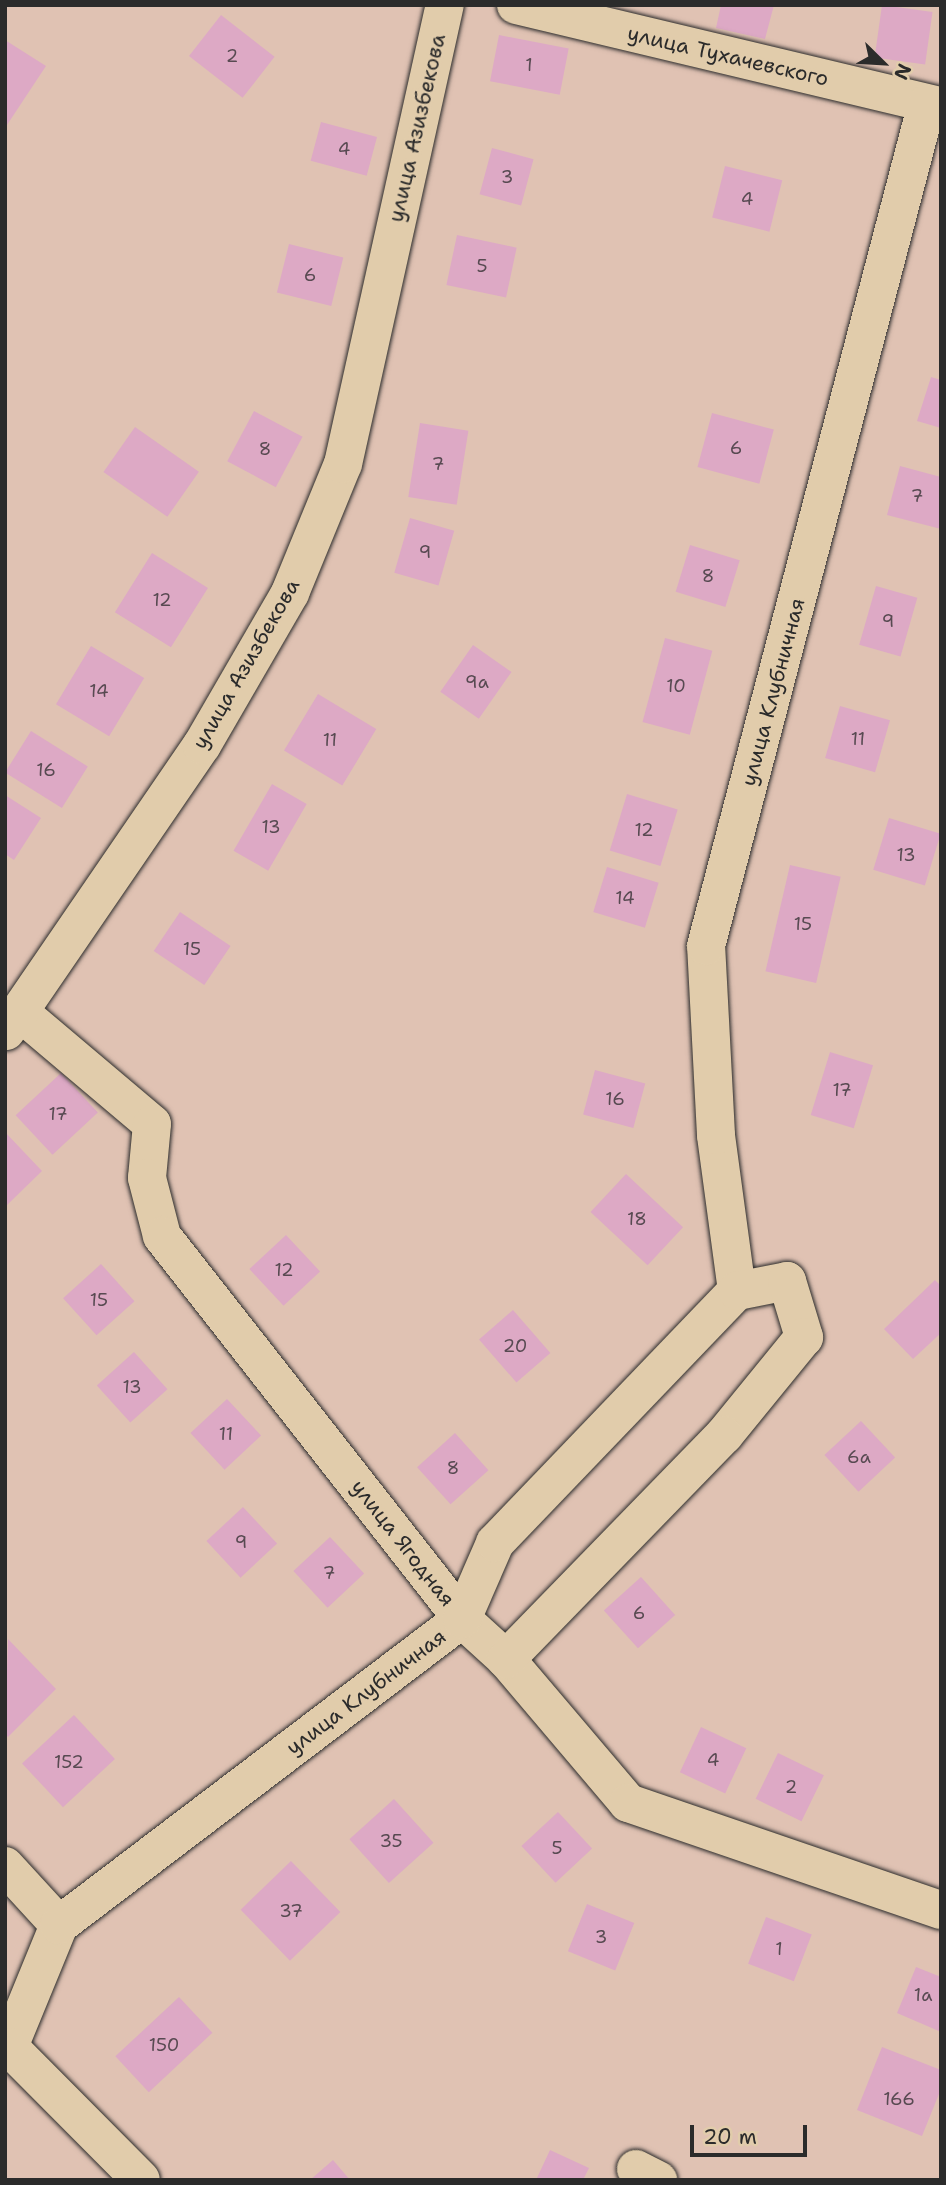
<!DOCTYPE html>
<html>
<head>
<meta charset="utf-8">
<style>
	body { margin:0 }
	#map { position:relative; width:946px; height:2185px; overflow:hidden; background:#e0c2b3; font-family:"Shantell Sans",sans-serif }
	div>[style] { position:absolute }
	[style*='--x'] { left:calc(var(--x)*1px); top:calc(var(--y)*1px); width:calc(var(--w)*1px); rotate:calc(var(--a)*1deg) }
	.building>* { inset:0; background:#dda9c5; transform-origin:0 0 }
	.roads { filter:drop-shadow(0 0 2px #2b2b2b) drop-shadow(0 0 2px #2b2b2b) }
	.minor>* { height:38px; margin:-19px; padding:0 19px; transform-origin:19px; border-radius:19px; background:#e1ccab }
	span { translate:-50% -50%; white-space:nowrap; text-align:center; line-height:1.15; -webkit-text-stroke:6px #e1ccab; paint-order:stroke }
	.number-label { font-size:18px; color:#584a52 }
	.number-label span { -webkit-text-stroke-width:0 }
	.street-label { font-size:21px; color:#2b2b2b }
	.frame { position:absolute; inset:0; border:7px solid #2b2b2b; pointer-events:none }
	.north { position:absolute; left:848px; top:28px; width:70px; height:70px; -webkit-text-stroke:5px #e1ccab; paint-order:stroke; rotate:114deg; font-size:19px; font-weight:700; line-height:28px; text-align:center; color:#2b2b2b }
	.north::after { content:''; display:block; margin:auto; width:24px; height:32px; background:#2b2b2b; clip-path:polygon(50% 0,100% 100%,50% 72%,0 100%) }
	.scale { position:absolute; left:690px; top:2125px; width:117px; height:32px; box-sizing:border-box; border:4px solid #2b2b2b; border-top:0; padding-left:9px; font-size:21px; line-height:24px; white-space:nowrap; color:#2b2b2b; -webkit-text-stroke:5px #e1ccab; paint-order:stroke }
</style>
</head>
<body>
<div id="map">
	<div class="building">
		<i style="clip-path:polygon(721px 5px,774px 5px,765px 39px,716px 28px)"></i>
		<i style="left:882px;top:5px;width:51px;height:53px;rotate:8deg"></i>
		<i style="left:221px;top:15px;width:68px;height:52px;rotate:38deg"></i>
		<i style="left:499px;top:35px;width:71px;height:47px;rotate:11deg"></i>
		<i style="clip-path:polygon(5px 40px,46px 66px,5px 128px)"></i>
		<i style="left:321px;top:122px;width:58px;height:40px;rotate:15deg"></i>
		<i style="left:492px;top:148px;width:43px;height:48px;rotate:15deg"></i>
		<i style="left:725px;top:166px;width:59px;height:53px;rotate:14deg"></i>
		<i style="left:457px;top:235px;width:61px;height:51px;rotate:12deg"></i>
		<i style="left:289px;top:244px;width:56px;height:50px;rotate:14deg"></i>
		<i style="clip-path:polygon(931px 377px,941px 380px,941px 428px,917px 421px)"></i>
		<i style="left:254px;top:411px;width:55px;height:57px;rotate:28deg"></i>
		<i style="left:712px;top:413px;width:64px;height:56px;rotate:15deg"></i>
		<i style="left:420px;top:423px;width:49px;height:75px;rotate:9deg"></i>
		<i style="left:135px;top:427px;width:78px;height:55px;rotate:35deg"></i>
		<i style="clip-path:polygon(900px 466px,941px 477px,941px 529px,887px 515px)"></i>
		<i style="left:410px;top:518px;width:46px;height:57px;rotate:16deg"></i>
		<i style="left:690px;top:545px;width:52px;height:49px;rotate:17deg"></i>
		<i style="left:152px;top:553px;width:66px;height:70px;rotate:32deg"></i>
		<i style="left:876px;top:586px;width:43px;height:61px;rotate:16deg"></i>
		<i style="left:665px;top:638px;width:49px;height:87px;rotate:15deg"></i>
		<i style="left:473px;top:645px;width:47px;height:57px;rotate:35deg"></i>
		<i style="left:91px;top:646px;width:62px;height:68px;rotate:31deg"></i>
		<i style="left:318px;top:694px;width:68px;height:66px;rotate:31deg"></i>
		<i style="left:840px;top:706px;width:52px;height:54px;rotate:16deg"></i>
		<i style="left:31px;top:731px;width:67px;height:49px;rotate:32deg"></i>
		<i style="left:272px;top:784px;width:40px;height:77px;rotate:30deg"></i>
		<i style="left:627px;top:794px;width:53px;height:59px;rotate:17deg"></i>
		<i style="clip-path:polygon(5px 795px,41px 818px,14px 860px,5px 854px)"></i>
		<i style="left:889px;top:818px;width:54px;height:54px;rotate:17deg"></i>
		<i style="left:790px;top:865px;width:52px;height:109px;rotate:13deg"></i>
		<i style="left:607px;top:867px;width:54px;height:47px;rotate:17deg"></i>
		<i style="left:180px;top:912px;width:61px;height:47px;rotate:34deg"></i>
		<i style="left:830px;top:1052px;width:45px;height:66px;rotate:17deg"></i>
		<i style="left:595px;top:1070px;width:52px;height:46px;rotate:15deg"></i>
		<i style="left:61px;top:1073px;width:54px;height:62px;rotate:47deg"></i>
		<i style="clip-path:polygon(5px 1132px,42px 1171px,5px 1207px)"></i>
		<i style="left:626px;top:1174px;width:78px;height:52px;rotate:43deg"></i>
		<i style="left:286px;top:1235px;width:50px;height:50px;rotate:47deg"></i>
		<i style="left:101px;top:1264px;width:50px;height:51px;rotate:48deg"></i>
		<i style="clip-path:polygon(935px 1280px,941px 1286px,941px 1333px,913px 1359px,884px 1329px)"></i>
		<i style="left:513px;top:1310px;width:57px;height:45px;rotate:49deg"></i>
		<i style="left:134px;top:1352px;width:50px;height:50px;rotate:48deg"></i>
		<i style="left:227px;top:1399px;width:50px;height:50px;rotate:47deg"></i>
		<i style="left:861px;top:1421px;width:50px;height:50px;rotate:47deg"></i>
		<i style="left:455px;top:1433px;width:50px;height:51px;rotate:48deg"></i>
		<i style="left:243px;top:1507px;width:50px;height:50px;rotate:47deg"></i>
		<i style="left:330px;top:1537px;width:50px;height:50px;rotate:47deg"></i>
		<i style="left:641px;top:1577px;width:51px;height:50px;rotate:48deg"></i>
		<i style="clip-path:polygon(8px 1639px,56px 1689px,8px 1737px,5px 1734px)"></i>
		<i style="left:74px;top:1715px;width:60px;height:71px;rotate:47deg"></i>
		<i style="left:701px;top:1727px;width:50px;height:50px;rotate:25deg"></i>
		<i style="left:778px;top:1753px;width:51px;height:51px;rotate:26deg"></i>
		<i style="left:394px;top:1799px;width:59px;height:60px;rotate:48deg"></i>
		<i style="left:558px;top:1812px;width:50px;height:50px;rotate:47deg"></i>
		<i style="left:291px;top:1861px;width:71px;height:70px;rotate:46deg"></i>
		<i style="left:587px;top:1904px;width:51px;height:51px;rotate:22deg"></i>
		<i style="left:766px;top:1917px;width:49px;height:50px;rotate:21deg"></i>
		<i style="clip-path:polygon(916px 1967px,941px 1977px,941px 2032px,897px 2013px)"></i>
		<i style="left:179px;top:1997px;width:49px;height:87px;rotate:47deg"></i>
		<i style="clip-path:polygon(882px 2047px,941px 2070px,941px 2089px,922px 2136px,857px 2110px)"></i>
		<i style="clip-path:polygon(550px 2150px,589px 2168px,583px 2180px,536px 2180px)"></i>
		<i style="clip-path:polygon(333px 2160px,350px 2180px,310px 2180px)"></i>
	</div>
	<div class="roads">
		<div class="minor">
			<i style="--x:516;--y:5;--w:437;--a:13.4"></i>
			<i style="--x:22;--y:1014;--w:170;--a:40.2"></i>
			<i style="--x:152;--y:1124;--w:54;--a:95.3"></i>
			<i style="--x:147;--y:1178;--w:60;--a:75.5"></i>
			<i style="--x:162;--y:1236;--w:487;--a:51.9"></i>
			<i style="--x:462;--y:1619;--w:59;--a:42.3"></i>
			<i style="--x:506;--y:1659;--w:189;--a:49.7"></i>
			<i style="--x:628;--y:1803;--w:331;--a:18.9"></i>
			<i style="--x:6;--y:1031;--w:347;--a:-55.6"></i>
			<i style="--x:202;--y:745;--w:176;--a:-59.9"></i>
			<i style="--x:290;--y:593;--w:139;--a:-67.7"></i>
			<i style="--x:343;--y:464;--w:470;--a:-77.5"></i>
			<i style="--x:737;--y:1291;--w:157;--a:-97.7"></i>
			<i style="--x:716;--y:1135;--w:189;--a:-93"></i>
			<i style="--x:706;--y:946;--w:871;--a:-75.31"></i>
			<i style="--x:5;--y:1866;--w:80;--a:47.5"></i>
			<i style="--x:59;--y:1925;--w:132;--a:112.3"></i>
			<i style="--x:9;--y:2047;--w:187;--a:45.2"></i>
			<i style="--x:59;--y:1925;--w:506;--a:-37.21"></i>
			<i style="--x:462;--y:1619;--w:83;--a:-66.5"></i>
			<i style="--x:495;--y:1543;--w:349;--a:-46.2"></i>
			<i style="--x:737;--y:1291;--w:51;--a:-11.3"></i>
			<i style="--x:787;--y:1281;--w:59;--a:73.1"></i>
			<i style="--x:804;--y:1337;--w:127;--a:129.2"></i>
			<i style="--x:724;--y:1435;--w:313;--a:134.2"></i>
			<i style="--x:636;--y:2169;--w:25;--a:27"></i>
		</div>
	</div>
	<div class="number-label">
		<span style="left:232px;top:56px">2</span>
		<span style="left:529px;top:65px">1</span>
		<span style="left:344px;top:149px">4</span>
		<span style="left:507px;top:177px">3</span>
		<span style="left:747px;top:199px">4</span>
		<span style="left:482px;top:266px">5</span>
		<span style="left:310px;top:275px">6</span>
		<span style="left:736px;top:448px">6</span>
		<span style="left:265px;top:449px">8</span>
		<span style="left:438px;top:464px">7</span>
		<span style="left:917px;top:496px">7</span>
		<span style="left:425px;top:552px">9</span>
		<span style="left:708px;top:576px">8</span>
		<span style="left:162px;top:600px">12</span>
		<span style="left:888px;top:621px">9</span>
		<span style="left:477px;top:682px">9а</span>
		<span style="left:676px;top:686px">10</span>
		<span style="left:99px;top:691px">14</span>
		<span style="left:858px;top:739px">11</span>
		<span style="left:330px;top:740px">11</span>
		<span style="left:46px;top:770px">16</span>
		<span style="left:271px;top:827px">13</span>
		<span style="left:644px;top:830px">12</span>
		<span style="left:906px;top:855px">13</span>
		<span style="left:625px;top:898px">14</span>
		<span style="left:803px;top:924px">15</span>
		<span style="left:192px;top:949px">15</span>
		<span style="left:842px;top:1090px">17</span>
		<span style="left:615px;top:1099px">16</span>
		<span style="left:58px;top:1114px">17</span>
		<span style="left:637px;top:1219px">18</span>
		<span style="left:284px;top:1270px">12</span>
		<span style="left:99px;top:1300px">15</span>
		<span style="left:515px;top:1346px">20</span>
		<span style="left:132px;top:1387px">13</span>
		<span style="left:226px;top:1434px">11</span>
		<span style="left:859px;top:1457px">6а</span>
		<span style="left:453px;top:1468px">8</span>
		<span style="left:241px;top:1542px">9</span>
		<span style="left:329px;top:1573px">7</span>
		<span style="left:639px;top:1613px">6</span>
		<span style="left:713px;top:1760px">4</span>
		<span style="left:69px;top:1762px">152</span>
		<span style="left:791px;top:1787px">2</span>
		<span style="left:391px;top:1841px">35</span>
		<span style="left:557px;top:1848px">5</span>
		<span style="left:291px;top:1911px">37</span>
		<span style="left:601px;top:1937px">3</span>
		<span style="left:779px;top:1949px">1</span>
		<span style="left:923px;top:1995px">1а</span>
		<span style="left:164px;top:2045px">150</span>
		<span style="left:899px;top:2099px">166</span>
	</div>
	<div class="street-label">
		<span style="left:728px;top:56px;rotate:13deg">улица Тухачевского</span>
		<span style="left:417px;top:128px;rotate:-77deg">улица Азизбекова</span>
		<span style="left:246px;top:664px;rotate:-60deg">улица Азизбекова</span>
		<span style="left:773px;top:692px;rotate:-75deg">улица Клубничная</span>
		<span style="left:403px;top:1543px;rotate:52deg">улица Ягодная</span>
		<span style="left:366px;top:1692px;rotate:-37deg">улица Клубничная</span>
	</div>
	<div class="frame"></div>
	<div class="north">N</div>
	<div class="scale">20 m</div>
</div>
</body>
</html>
